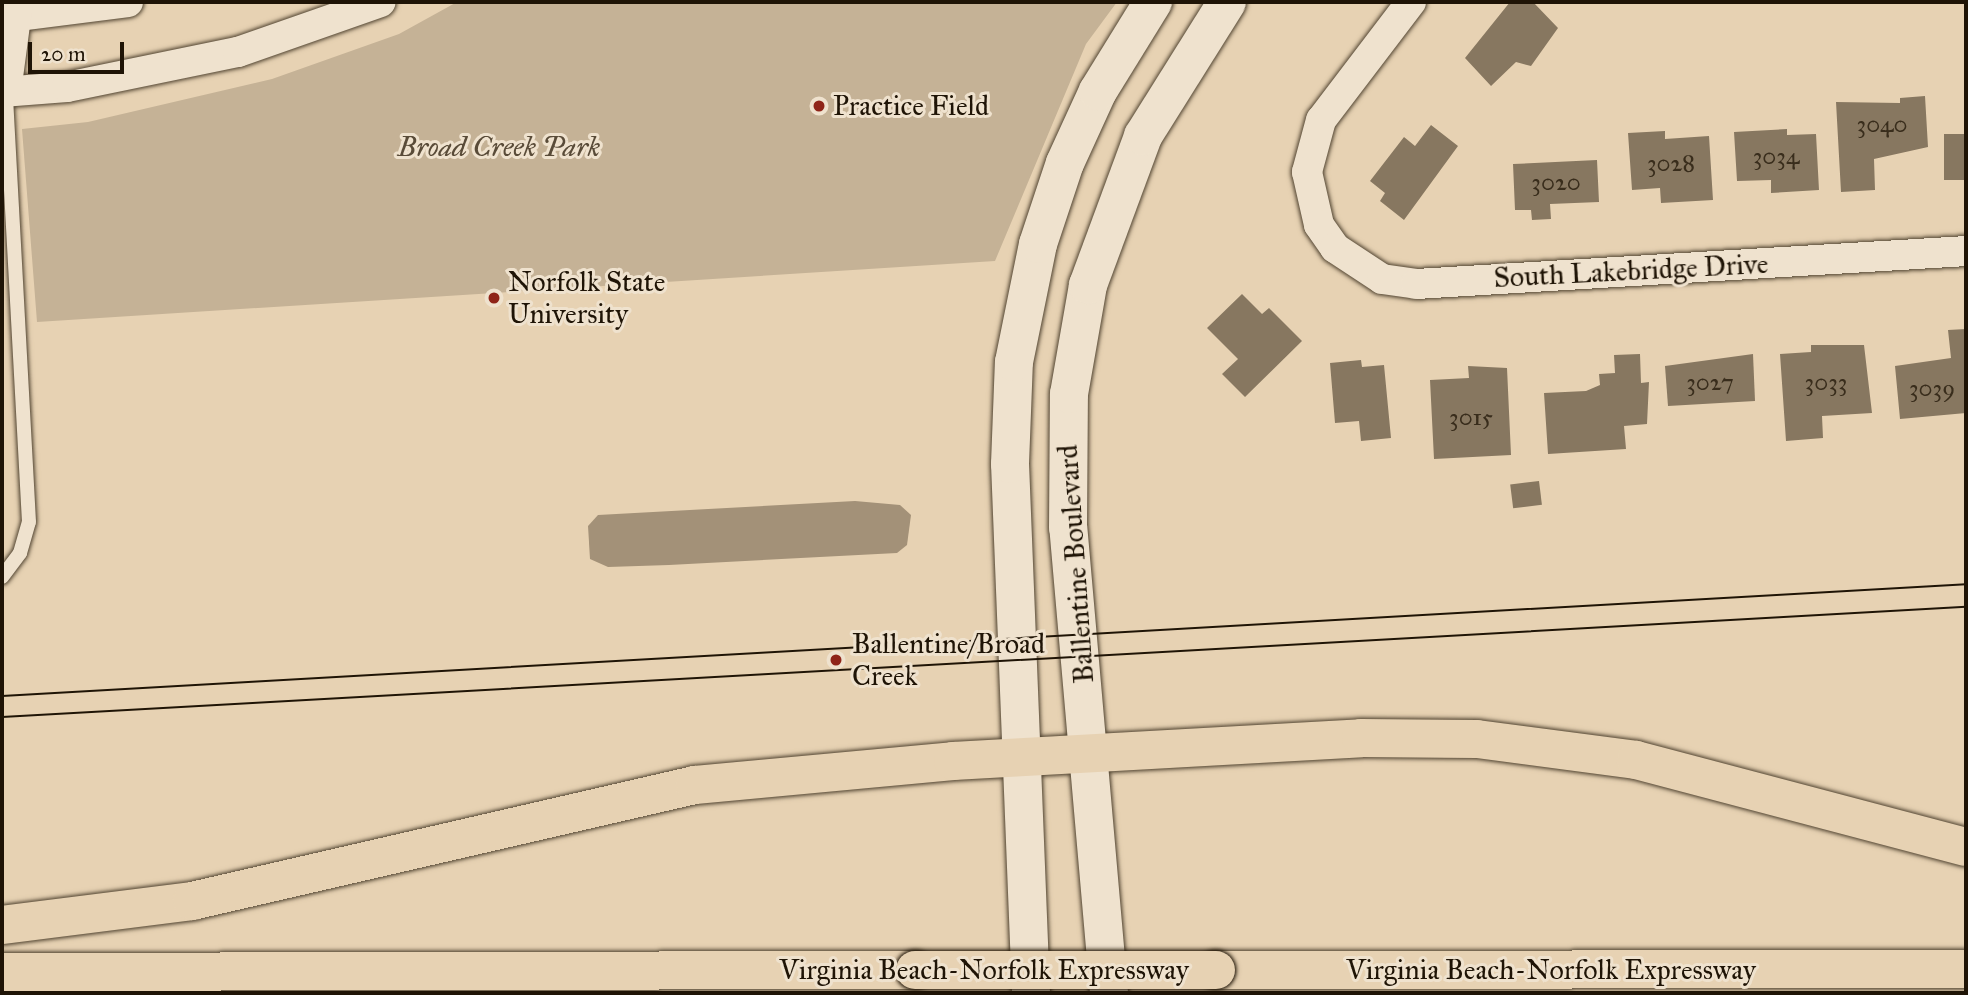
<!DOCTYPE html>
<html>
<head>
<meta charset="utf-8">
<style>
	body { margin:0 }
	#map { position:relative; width:1968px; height:995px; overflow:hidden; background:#e7d2b3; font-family:"IM FELL Great Primer",serif }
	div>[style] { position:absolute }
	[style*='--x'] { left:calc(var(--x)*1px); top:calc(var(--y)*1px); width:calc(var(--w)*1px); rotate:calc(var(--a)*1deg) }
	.green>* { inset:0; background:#c5b296 }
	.water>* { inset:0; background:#a39178 }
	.building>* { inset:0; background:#877760; transform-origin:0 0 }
	.roads { filter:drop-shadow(0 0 2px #514431) drop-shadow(0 0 2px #514431) }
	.service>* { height:14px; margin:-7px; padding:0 7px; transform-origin:7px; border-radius:7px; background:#efe2ce }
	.minor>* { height:30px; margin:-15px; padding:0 15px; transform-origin:15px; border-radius:15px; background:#efe2ce }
	.secondary>* { height:38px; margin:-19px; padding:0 19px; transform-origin:19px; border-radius:19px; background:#efe2ce }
	.motorway>* { height:38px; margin:-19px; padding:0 19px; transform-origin:19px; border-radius:19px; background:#e7d2b3 }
	.tram>* { height:2px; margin:-1px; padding:0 1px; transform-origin:1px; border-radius:1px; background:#1f1406 }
	.bridges { filter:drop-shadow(0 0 2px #1f1406) drop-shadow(0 0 2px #1f1406) }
	.motorway-bridge>* { height:38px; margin:-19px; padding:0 19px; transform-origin:19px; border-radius:19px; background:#e7d2b3 }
	.dots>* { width:19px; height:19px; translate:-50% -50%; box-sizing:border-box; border:4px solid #efe2ce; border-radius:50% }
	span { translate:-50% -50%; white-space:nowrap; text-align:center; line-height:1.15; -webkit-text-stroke:6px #efe2ce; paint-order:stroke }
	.number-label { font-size:24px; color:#392d1c }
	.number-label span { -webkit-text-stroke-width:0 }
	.poi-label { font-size:28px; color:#1f1406 }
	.left { translate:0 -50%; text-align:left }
	.park-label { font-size:28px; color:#594b38; font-style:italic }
	.street-label { font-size:28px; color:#1f1406 }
	.frame { position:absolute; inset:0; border:4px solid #1f1406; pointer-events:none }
	.scale { position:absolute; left:28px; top:42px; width:96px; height:32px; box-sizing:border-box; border:4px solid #1f1406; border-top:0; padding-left:9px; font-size:21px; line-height:24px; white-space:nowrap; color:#1f1406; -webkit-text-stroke:5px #efe2ce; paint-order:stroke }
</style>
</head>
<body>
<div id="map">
	<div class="green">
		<i style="clip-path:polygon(457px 2px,1117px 2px,1086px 44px,995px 261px,37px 322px,22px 129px,88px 122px,272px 79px,399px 34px)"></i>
	</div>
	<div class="water">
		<i style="clip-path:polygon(855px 501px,900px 505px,911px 515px,907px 545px,897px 553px,669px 565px,608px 567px,590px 559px,588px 526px,598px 515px)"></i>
	</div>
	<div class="building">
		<i style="clip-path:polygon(1510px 2px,1533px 2px,1558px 28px,1531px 66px,1516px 62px,1491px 86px,1465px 58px)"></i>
		<i style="clip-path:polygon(1925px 96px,1928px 147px,1874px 159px,1875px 190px,1841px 192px,1836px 102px,1900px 103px,1900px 98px)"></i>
		<i style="clip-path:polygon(1431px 125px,1458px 146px,1404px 220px,1380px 201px,1385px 193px,1370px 181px,1404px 137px,1415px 146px)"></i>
		<i style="clip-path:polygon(1787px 129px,1787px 135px,1816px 134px,1819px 190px,1771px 193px,1771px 180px,1737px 181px,1734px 132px)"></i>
		<i style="clip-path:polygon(1665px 131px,1665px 139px,1709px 136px,1713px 200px,1661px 203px,1660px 188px,1632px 190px,1628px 133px)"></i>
		<i style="left:1966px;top:134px;width:46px;height:22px;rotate:90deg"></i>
		<i style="clip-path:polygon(1597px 160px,1599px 202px,1550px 204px,1551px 219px,1532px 220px,1531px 210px,1515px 210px,1513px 164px)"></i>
		<i style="clip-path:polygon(1242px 294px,1262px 314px,1269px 308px,1302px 341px,1245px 397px,1222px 374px,1238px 359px,1207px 328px)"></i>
		<i style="clip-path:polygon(1966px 329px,1966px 413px,1900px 419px,1895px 366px,1951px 358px,1948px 330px)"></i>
		<i style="clip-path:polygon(1811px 345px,1864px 345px,1872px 413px,1822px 416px,1823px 438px,1786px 441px,1780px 354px,1811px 352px)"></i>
		<i style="clip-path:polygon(1640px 354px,1641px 383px,1649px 382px,1647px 424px,1624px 426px,1626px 449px,1548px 454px,1544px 393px,1586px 391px,1600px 385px,1599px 374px,1615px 373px,1614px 355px)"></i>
		<i style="clip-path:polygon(1753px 354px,1755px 401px,1668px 406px,1665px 366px)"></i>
		<i style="clip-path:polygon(1361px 360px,1362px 367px,1384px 365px,1391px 438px,1361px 441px,1359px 421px,1335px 423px,1330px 363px)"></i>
		<i style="clip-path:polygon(1468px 366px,1507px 368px,1511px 455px,1434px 459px,1430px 380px,1469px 378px)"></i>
		<i style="left:1539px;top:481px;width:24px;height:29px;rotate:83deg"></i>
	</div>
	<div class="roads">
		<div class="service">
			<i style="--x:2;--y:577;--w:30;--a:-53"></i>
			<i style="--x:20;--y:553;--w:32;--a:-74"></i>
			<i style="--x:29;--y:522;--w:431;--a:-93.1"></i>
		</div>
		<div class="minor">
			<i style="--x:1411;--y:2;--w:148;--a:127.3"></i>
			<i style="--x:1321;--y:120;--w:54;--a:105.1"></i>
			<i style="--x:1307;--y:172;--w:54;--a:77.2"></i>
			<i style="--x:1319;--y:225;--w:28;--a:55"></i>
			<i style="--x:1335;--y:248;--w:56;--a:33.4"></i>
			<i style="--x:1382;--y:279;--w:34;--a:8"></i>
			<i style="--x:1416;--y:284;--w:551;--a:-3.43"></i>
			<i style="--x:2;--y:18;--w:127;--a:-7.2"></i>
			<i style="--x:2;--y:92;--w:65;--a:-4.4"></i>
			<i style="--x:67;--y:87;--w:175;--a:-11.6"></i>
			<i style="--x:238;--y:52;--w:151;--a:-19.3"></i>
			<i style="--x:6;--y:92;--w:91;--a:-82.4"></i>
		</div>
		<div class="secondary">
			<i style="--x:1031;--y:993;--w:529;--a:-92.27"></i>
			<i style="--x:1010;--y:464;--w:102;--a:-87.8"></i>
			<i style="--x:1014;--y:362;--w:120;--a:-78.5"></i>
			<i style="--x:1038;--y:244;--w:85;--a:-71.6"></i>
			<i style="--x:1065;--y:163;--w:79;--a:-65.4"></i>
			<i style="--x:1098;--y:91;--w:105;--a:-58.3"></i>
			<i style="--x:1109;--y:993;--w:467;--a:-95"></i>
			<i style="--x:1068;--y:528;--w:134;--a:-89.6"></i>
			<i style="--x:1069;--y:394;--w:111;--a:-80.1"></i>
			<i style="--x:1088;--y:285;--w:159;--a:-69.7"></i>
			<i style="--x:1143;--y:136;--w:158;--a:-57.9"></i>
		</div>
		<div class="motorway">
			<i style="--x:2;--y:925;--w:192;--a:-7.2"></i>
			<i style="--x:192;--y:901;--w:516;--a:-12.99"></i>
			<i style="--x:695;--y:785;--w:259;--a:-5.3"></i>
			<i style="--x:953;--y:761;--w:409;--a:-3.2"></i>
			<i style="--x:1361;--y:738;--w:116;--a:0.5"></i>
			<i style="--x:1477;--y:739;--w:160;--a:7.5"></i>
			<i style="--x:1636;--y:760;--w:341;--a:14.8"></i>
			<i style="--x:1216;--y:970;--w:750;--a:-0.08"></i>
			<i style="--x:2;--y:972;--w:913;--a:-0.13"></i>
		</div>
	</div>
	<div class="tram">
		<i style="--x:2;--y:696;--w:1967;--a:-3.26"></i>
		<i style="--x:2;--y:717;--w:1967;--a:-3.21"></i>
	</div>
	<div class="bridges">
		<div class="motorway-bridge">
			<i style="--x:915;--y:970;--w:301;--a:0"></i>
		</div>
	</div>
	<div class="dots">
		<i style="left:819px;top:106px;background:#8f2418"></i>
		<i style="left:494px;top:298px;background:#8f2418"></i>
		<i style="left:836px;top:660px;background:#8f2418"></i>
	</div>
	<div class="number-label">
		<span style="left:1882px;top:125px">3040</span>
		<span style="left:1776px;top:157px">3034</span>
		<span style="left:1671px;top:164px">3028</span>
		<span style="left:1556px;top:183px">3020</span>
		<span style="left:1710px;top:383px">3027</span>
		<span style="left:1826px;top:383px">3033</span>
		<span style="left:1932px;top:389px">3039</span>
		<span style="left:1471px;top:418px">3015</span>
	</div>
	<div class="poi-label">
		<span class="left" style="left:833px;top:106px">Practice Field</span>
		<span class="left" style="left:508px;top:298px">Norfolk State<br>University</span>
		<span class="left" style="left:852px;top:660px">Ballentine/Broad<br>Creek</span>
	</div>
	<div class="park-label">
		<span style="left:499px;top:147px">Broad Creek Park</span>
	</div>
	<div class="street-label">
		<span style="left:1631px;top:271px;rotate:-3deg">South Lakebridge Drive</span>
		<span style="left:1076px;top:564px;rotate:-94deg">Ballentine Boulevard</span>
		<span style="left:984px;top:970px">Virginia Beach-Norfolk Expressway</span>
		<span style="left:1551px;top:970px">Virginia Beach-Norfolk Expressway</span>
	</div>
	<div class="frame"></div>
	<div class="scale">20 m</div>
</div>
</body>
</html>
